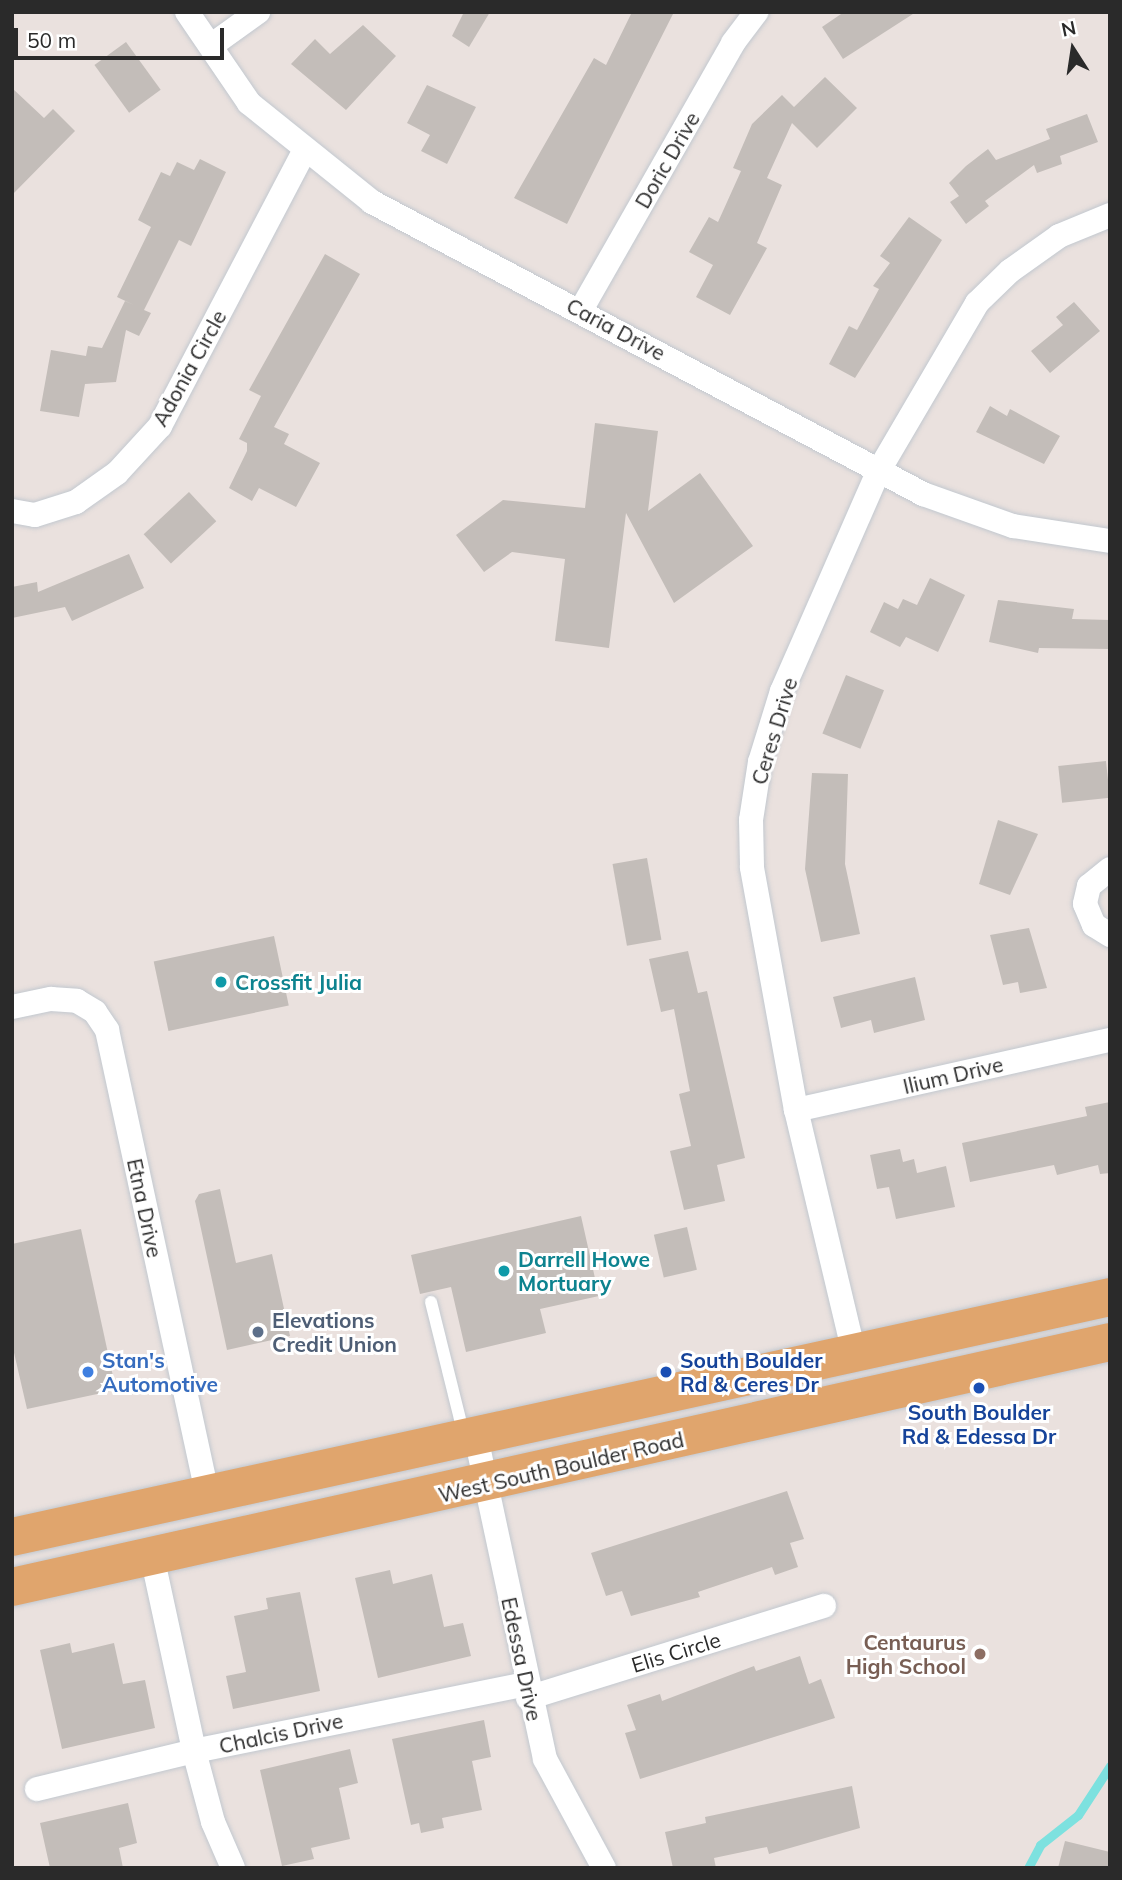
<!DOCTYPE html>
<html>
<head>
<meta charset="utf-8">
<style>
	body { margin:0 }
	#map { position:relative; width:1122px; height:1880px; overflow:hidden; background:#eae1de; font-family:Mulish,sans-serif }
	div>[style] { position:absolute }
	[style*='--x'] { left:calc(var(--x)*1px); top:calc(var(--y)*1px); width:calc(var(--w)*1px); rotate:calc(var(--a)*1deg) }
	.stream>* { height:9px; margin:-4.5px; padding:0 4.5px; transform-origin:4.5px; border-radius:4.5px; background:#7de1df }
	.building>* { inset:0; background:#c3bdb9; transform-origin:0 0 }
	.roads { filter:drop-shadow(0 0 2px #c2c8cf) drop-shadow(0 0 2px #c2c8cf) }
	.lane>* { height:12px; margin:-6px; padding:0 6px; transform-origin:6px; border-radius:6px; background:#fff }
	.street>* { height:24px; margin:-12px; padding:0 12px; transform-origin:12px; border-radius:12px; background:#fff }
	.primary>* { height:38px; margin:-19px; padding:0 19px; transform-origin:19px; border-radius:19px; background:#e0a56d }
	.dots>* { width:19px; height:19px; translate:-50% -50%; box-sizing:border-box; border:4px solid #fff; border-radius:50% }
	span { translate:-50% -50%; white-space:nowrap; text-align:center; line-height:1.15; -webkit-text-stroke:6px #fff; paint-order:stroke }
	.street-label { font-size:21px; color:#2a2a2a }
	.culture-label { font-size:21px; color:#0d838f; font-weight:700 }
	.left { translate:0 -50%; text-align:left }
	.service-label { font-size:21px; color:#4e5e75; font-weight:700 }
	.shop-label { font-size:21px; color:#366cbe; font-weight:700 }
	.transit-label { font-size:21px; color:#164399; font-weight:700 }
	.education-label { font-size:21px; color:#785e54; font-weight:700 }
	.right { translate:-100% -50%; text-align:right }
	.frame { position:absolute; inset:0; border:14px solid #2a2a2a; pointer-events:none }
	.north { position:absolute; left:1038px; top:14px; width:70px; height:70px; -webkit-text-stroke:5px #fff; paint-order:stroke; rotate:348deg; font-size:19px; font-weight:700; line-height:28px; text-align:center; color:#2a2a2a }
	.north::after { content:''; display:block; margin:auto; width:24px; height:32px; background:#2a2a2a; clip-path:polygon(50% 0,100% 100%,50% 72%,0 100%) }
	.scale { position:absolute; left:14px; top:28px; width:210px; height:32px; box-sizing:border-box; border:4px solid #2a2a2a; border-top:0; padding-left:9px; font-size:21px; line-height:24px; white-space:nowrap; color:#2a2a2a; -webkit-text-stroke:5px #fff; paint-order:stroke }
</style>
</head>
<body>
<div id="map">
	<div class="stream">
		<i style="--x:1028;--y:1868;--w:26;--a:-62"></i>
		<i style="--x:1040;--y:1845;--w:48;--a:-38.3"></i>
		<i style="--x:1078;--y:1815;--w:59;--a:-56.9"></i>
	</div>
	<div class="building">
		<i style="clip-path:polygon(464px 12px,490px 12px,469px 47px,452px 36px)"></i>
		<i style="clip-path:polygon(632px 12px,674px 12px,567px 224px,514px 198px,594px 58px,606px 65px)"></i>
		<i style="clip-path:polygon(844px 12px,916px 12px,843px 59px,822px 27px)"></i>
		<i style="clip-path:polygon(363px 25px,396px 56px,346px 110px,291px 64px,315px 39px,330px 54px)"></i>
		<i style="left:126px;top:42px;width:59px;height:39px;rotate:54deg"></i>
		<i style="clip-path:polygon(825px 77px,857px 108px,817px 148px,792px 123px,767px 178px,782px 185px,757px 243px,767px 248px,730px 315px,696px 297px,713px 265px,689px 252px,709px 217px,718px 222px,741px 171px,733px 168px,752px 124px,782px 95px,794px 107px)"></i>
		<i style="clip-path:polygon(427px 85px,476px 107px,447px 164px,421px 151px,430px 135px,407px 123px)"></i>
		<i style="clip-path:polygon(12px 88px,44px 118px,53px 109px,75px 131px,12px 195px)"></i>
		<i style="clip-path:polygon(1087px 114px,1098px 142px,1060px 156px,1062px 164px,1037px 173px,1034px 165px,985px 201px,989px 206px,966px 224px,950px 202px,959px 196px,949px 183px,966px 166px,988px 149px,996px 160px,1050px 139px,1046px 129px)"></i>
		<i style="clip-path:polygon(200px 159px,226px 172px,191px 246px,179px 240px,144px 310px,151px 313px,139px 336px,126px 330px,116px 382px,85px 384px,79px 417px,40px 411px,51px 350px,86px 356px,88px 346px,102px 348px,125px 301px,134px 305px,117px 297px,151px 227px,138px 220px,161px 172px,170px 176px,177px 162px,194px 170px)"></i>
		<i style="clip-path:polygon(909px 217px,942px 240px,855px 378px,829px 364px,849px 326px,857px 330px,879px 289px,873px 286px,890px 263px,880px 256px)"></i>
		<i style="clip-path:polygon(325px 254px,360px 274px,274px 427px,289px 434px,284px 444px,320px 463px,296px 507px,259px 488px,252px 501px,229px 488px,247px 451px,247px 443px,239px 439px,261px 396px,249px 390px)"></i>
		<i style="clip-path:polygon(1074px 302px,1100px 331px,1050px 373px,1031px 351px,1063px 325px,1056px 317px)"></i>
		<i style="clip-path:polygon(990px 406px,1007px 416px,1010px 409px,1060px 436px,1044px 464px,976px 432px)"></i>
		<i style="clip-path:polygon(595px 423px,658px 431px,648px 511px,700px 473px,753px 546px,674px 603px,626px 513px,609px 648px,555px 641px,565px 559px,512px 552px,484px 572px,456px 535px,503px 500px,585px 508px)"></i>
		<i style="left:189px;top:492px;width:40px;height:62px;rotate:47deg"></i>
		<i style="clip-path:polygon(129px 554px,144px 588px,72px 621px,65px 607px,12px 618px,12px 587px,37px 582px,38px 592px)"></i>
		<i style="clip-path:polygon(930px 578px,965px 595px,938px 652px,906px 637px,900px 647px,870px 632px,884px 602px,898px 609px,903px 599px,917px 605px)"></i>
		<i style="clip-path:polygon(998px 600px,1074px 609px,1072px 619px,1110px 620px,1110px 649px,1039px 648px,1038px 653px,989px 642px)"></i>
		<i style="left:846px;top:675px;width:41px;height:63px;rotate:22deg"></i>
		<i style="left:1106px;top:761px;width:37px;height:48px;rotate:84deg"></i>
		<i style="clip-path:polygon(812px 773px,848px 774px,845px 864px,860px 934px,821px 942px,805px 869px)"></i>
		<i style="clip-path:polygon(998px 820px,1038px 834px,1010px 895px,979px 884px)"></i>
		<i style="left:647px;top:858px;width:83px;height:35px;rotate:80deg"></i>
		<i style="clip-path:polygon(1029px 928px,1047px 988px,1020px 993px,1018px 982px,1003px 985px,990px 935px)"></i>
		<i style="left:274px;top:936px;width:71px;height:123px;rotate:78deg"></i>
		<i style="clip-path:polygon(688px 951px,698px 993px,707px 991px,745px 1158px,717px 1165px,725px 1201px,684px 1210px,670px 1151px,691px 1146px,679px 1094px,690px 1091px,674px 1009px,661px 1012px,649px 959px)"></i>
		<i style="clip-path:polygon(915px 977px,925px 1020px,874px 1033px,871px 1020px,841px 1028px,833px 997px)"></i>
		<i style="clip-path:polygon(1110px 1102px,1110px 1173px,1100px 1174px,1098px 1165px,1057px 1175px,1054px 1165px,970px 1182px,962px 1143px,1087px 1116px,1085px 1107px)"></i>
		<i style="clip-path:polygon(900px 1149px,903px 1162px,914px 1159px,917px 1173px,946px 1166px,955px 1207px,896px 1219px,889px 1187px,877px 1189px,870px 1155px)"></i>
		<i style="clip-path:polygon(220px 1189px,236px 1263px,272px 1254px,290px 1336px,227px 1350px,195px 1201px,199px 1194px)"></i>
		<i style="clip-path:polygon(581px 1216px,599px 1296px,540px 1309px,546px 1333px,466px 1352px,451px 1287px,420px 1294px,411px 1255px)"></i>
		<i style="left:687px;top:1227px;width:44px;height:34px;rotate:77deg"></i>
		<i style="clip-path:polygon(81px 1229px,116px 1390px,27px 1409px,12px 1344px,12px 1244px)"></i>
		<i style="clip-path:polygon(787px 1491px,804px 1539px,790px 1543px,798px 1567px,775px 1575px,772px 1567px,698px 1592px,700px 1597px,631px 1616px,622px 1591px,606px 1596px,591px 1553px)"></i>
		<i style="clip-path:polygon(390px 1570px,393px 1584px,432px 1574px,444px 1627px,463px 1623px,471px 1656px,378px 1678px,355px 1578px)"></i>
		<i style="clip-path:polygon(300px 1592px,320px 1691px,233px 1709px,226px 1676px,246px 1672px,234px 1616px,268px 1609px,266px 1598px)"></i>
		<i style="clip-path:polygon(70px 1643px,72px 1653px,114px 1643px,123px 1684px,145px 1680px,155px 1728px,62px 1749px,40px 1650px)"></i>
		<i style="clip-path:polygon(800px 1656px,809px 1684px,821px 1679px,835px 1718px,640px 1779px,625px 1733px,636px 1730px,627px 1705px,660px 1694px,662px 1701px,754px 1666px,756px 1671px)"></i>
		<i style="clip-path:polygon(484px 1720px,491px 1757px,472px 1761px,482px 1810px,442px 1818px,444px 1828px,421px 1833px,419px 1823px,411px 1825px,392px 1739px)"></i>
		<i style="clip-path:polygon(350px 1749px,358px 1783px,339px 1788px,350px 1839px,311px 1848px,314px 1859px,282px 1866px,260px 1770px)"></i>
		<i style="clip-path:polygon(852px 1786px,860px 1828px,769px 1854px,767px 1847px,714px 1858px,716px 1868px,673px 1868px,665px 1832px,706px 1823px,705px 1817px)"></i>
		<i style="clip-path:polygon(128px 1803px,137px 1843px,119px 1848px,123px 1868px,50px 1868px,40px 1823px)"></i>
		<i style="clip-path:polygon(1065px 1841px,1110px 1852px,1110px 1868px,1058px 1868px)"></i>
	</div>
	<div class="roads">
		<div class="lane">
			<i style="--x:431;--y:1302;--w:137;--a:76.1"></i>
		</div>
		<div class="street">
			<i style="--x:187;--y:12;--w:110;--a:55.7"></i>
			<i style="--x:249;--y:103;--w:158;--a:38.8"></i>
			<i style="--x:372;--y:202;--w:624;--a:27.92"></i>
			<i style="--x:923;--y:494;--w:96;--a:19.6"></i>
			<i style="--x:1013;--y:526;--w:98;--a:8.8"></i>
			<i style="--x:212;--y:45;--w:57;--a:-35.7"></i>
			<i style="--x:581;--y:310;--w:307;--a:-60.3"></i>
			<i style="--x:733;--y:43;--w:39;--a:-53"></i>
			<i style="--x:12;--y:511;--w:23;--a:10"></i>
			<i style="--x:35;--y:515;--w:43;--a:-17.6"></i>
			<i style="--x:76;--y:502;--w:50;--a:-35.3"></i>
			<i style="--x:117;--y:473;--w:64;--a:-47.5"></i>
			<i style="--x:160;--y:426;--w:310;--a:-62.3"></i>
			<i style="--x:1110;--y:869;--w:27;--a:141"></i>
			<i style="--x:1089;--y:886;--w:18;--a:103"></i>
			<i style="--x:1085;--y:904;--w:23;--a:67"></i>
			<i style="--x:1094;--y:925;--w:19;--a:32"></i>
			<i style="--x:12;--y:1007;--w:40;--a:-12"></i>
			<i style="--x:51;--y:999;--w:26;--a:4"></i>
			<i style="--x:77;--y:1001;--w:21;--a:31"></i>
			<i style="--x:95;--y:1012;--w:22;--a:56"></i>
			<i style="--x:107;--y:1030;--w:473;--a:77.8"></i>
			<i style="--x:796;--y:1110;--w:322;--a:-12.6"></i>
			<i style="--x:854;--y:1353;--w:250;--a:-103.4"></i>
			<i style="--x:796;--y:1110;--w:247;--a:-100.3"></i>
			<i style="--x:752;--y:867;--w:47;--a:-91.2"></i>
			<i style="--x:751;--y:820;--w:59;--a:-81.2"></i>
			<i style="--x:760;--y:762;--w:74;--a:-72.8"></i>
			<i style="--x:782;--y:691;--w:239;--a:-66.3"></i>
			<i style="--x:878;--y:472;--w:196;--a:-59.6"></i>
			<i style="--x:977;--y:303;--w:46;--a:-44.1"></i>
			<i style="--x:1010;--y:271;--w:60;--a:-35.5"></i>
			<i style="--x:1059;--y:236;--w:55;--a:-22.4"></i>
			<i style="--x:476;--y:1437;--w:329;--a:77.9"></i>
			<i style="--x:545;--y:1759;--w:124;--a:61.6"></i>
			<i style="--x:152;--y:1556;--w:199;--a:77.8"></i>
			<i style="--x:194;--y:1751;--w:73;--a:75"></i>
			<i style="--x:213;--y:1822;--w:50;--a:66.5"></i>
			<i style="--x:528;--y:1698;--w:310;--a:-17.3"></i>
			<i style="--x:37;--y:1789;--w:162;--a:-13.6"></i>
			<i style="--x:194;--y:1751;--w:339;--a:-11.4"></i>
		</div>
		<div class="primary">
			<i style="--x:12;--y:1537;--w:1124;--a:-12.33"></i>
			<i style="--x:12;--y:1587;--w:1125;--a:-12.58"></i>
		</div>
	</div>
	<div class="dots">
		<i style="left:221px;top:982px;background:#0f9aa8"></i>
		<i style="left:504px;top:1271px;background:#0f9aa8"></i>
		<i style="left:258px;top:1332px;background:#5c6f8a"></i>
		<i style="left:88px;top:1372px;background:#3f7fe0"></i>
		<i style="left:666px;top:1372px;background:#1a4fb4"></i>
		<i style="left:979px;top:1388px;background:#1a4fb4"></i>
		<i style="left:980px;top:1654px;background:#8d6e63"></i>
	</div>
	<div class="street-label">
		<span style="left:667px;top:160px;rotate:-60deg">Doric Drive</span>
		<span style="left:616px;top:329px;rotate:28deg">Caria Drive</span>
		<span style="left:189px;top:368px;rotate:-61deg">Adonia Circle</span>
		<span style="left:774px;top:731px;rotate:-73deg">Ceres Drive</span>
		<span style="left:953px;top:1075px;rotate:-13deg">Ilium Drive</span>
		<span style="left:145px;top:1208px;rotate:78deg">Etna Drive</span>
		<span style="left:561px;top:1467px;rotate:-13deg">West South Boulder Road</span>
		<span style="left:676px;top:1652px;rotate:-17deg">Elis Circle</span>
		<span style="left:522px;top:1659px;rotate:78deg">Edessa Drive</span>
		<span style="left:281px;top:1733px;rotate:-12deg">Chalcis Drive</span>
	</div>
	<div class="culture-label">
		<span class="left" style="left:235px;top:982px">Crossfit Julia</span>
		<span class="left" style="left:518px;top:1271px">Darrell Howe<br>Mortuary</span>
	</div>
	<div class="service-label">
		<span class="left" style="left:272px;top:1332px">Elevations<br>Credit Union</span>
	</div>
	<div class="shop-label">
		<span class="left" style="left:102px;top:1372px">Stan's<br>Automotive</span>
	</div>
	<div class="transit-label">
		<span class="left" style="left:680px;top:1372px">South Boulder<br>Rd &amp; Ceres Dr</span>
		<span style="left:979px;top:1424px">South Boulder<br>Rd &amp; Edessa Dr</span>
	</div>
	<div class="education-label">
		<span class="right" style="left:966px;top:1654px">Centaurus<br>High School</span>
	</div>
	<div class="frame"></div>
	<div class="north">N</div>
	<div class="scale">50 m</div>
</div>
</body>
</html>
